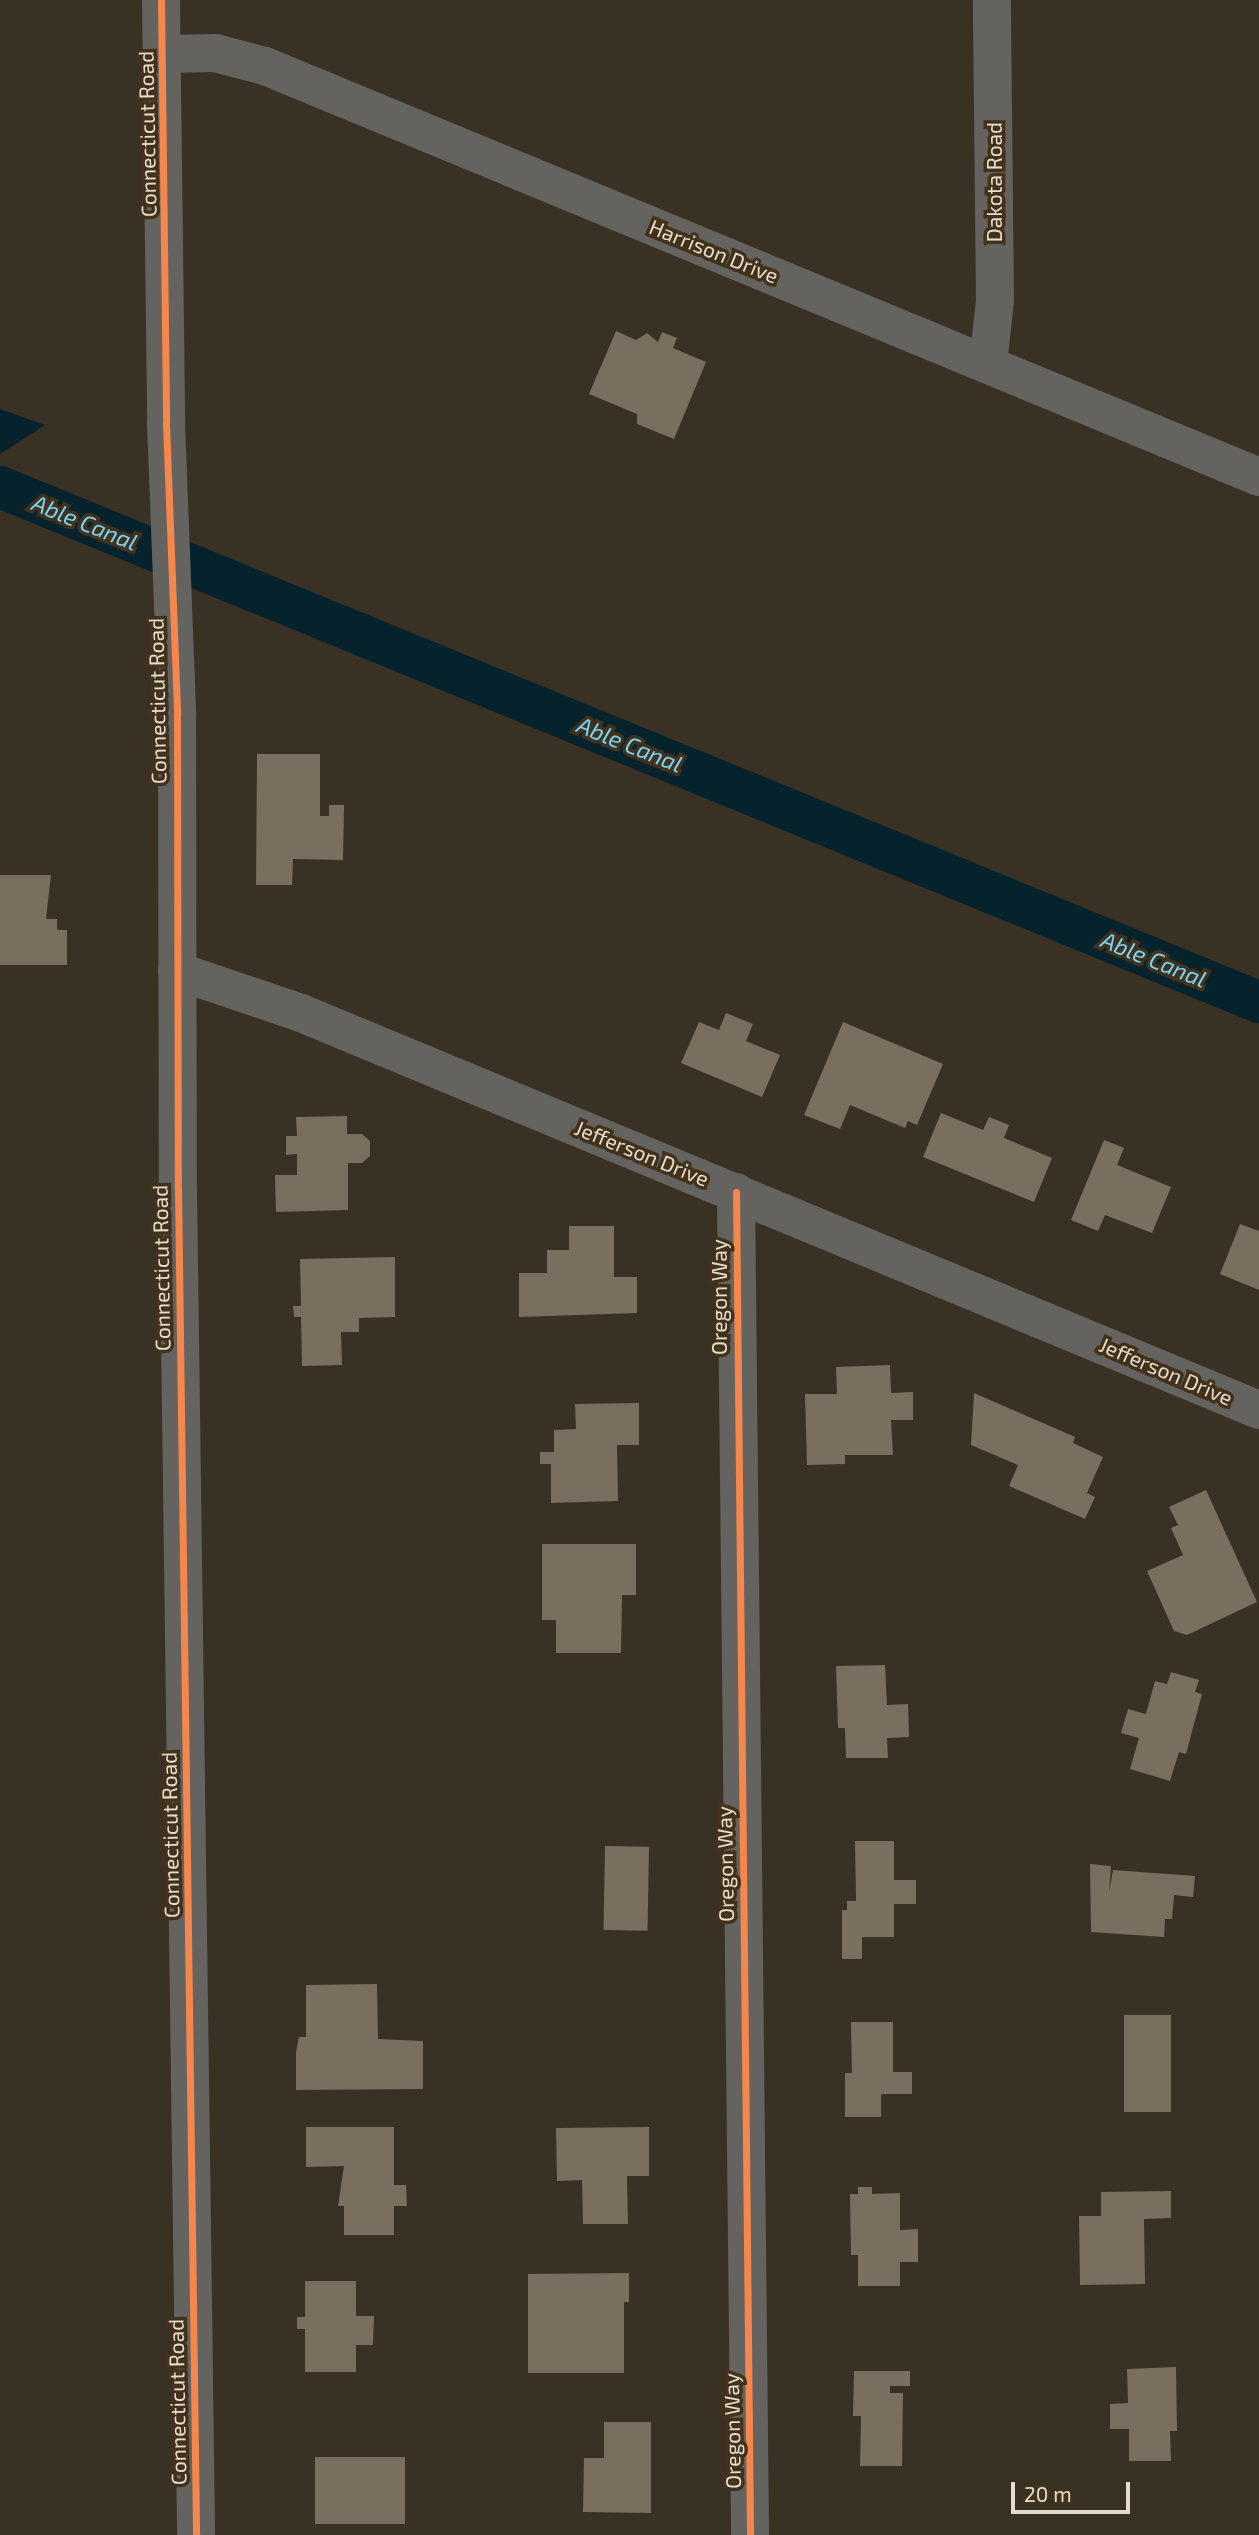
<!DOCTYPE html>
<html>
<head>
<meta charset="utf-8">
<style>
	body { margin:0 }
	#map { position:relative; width:1259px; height:2535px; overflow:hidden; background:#393124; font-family:"Exo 2",sans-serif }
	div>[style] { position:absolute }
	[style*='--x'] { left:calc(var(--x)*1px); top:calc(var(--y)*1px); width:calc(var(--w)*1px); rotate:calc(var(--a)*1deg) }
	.water>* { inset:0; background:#05222d }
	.canal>* { height:42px; margin:-21px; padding:0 21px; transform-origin:21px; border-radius:21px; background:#05222d }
	.building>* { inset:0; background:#796f5f; transform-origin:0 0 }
	.street>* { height:38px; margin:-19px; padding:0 19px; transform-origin:19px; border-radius:19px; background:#64635f }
	.cycleway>* { height:7px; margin:-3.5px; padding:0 3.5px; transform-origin:3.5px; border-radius:3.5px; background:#f5874c }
	span { translate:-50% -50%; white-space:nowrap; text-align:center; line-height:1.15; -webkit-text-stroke:7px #42321b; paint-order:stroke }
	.street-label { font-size:21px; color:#e6dcce }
	.water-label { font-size:23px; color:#75d6fe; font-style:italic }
	.scale { position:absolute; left:1011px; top:2482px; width:119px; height:32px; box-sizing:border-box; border:4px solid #e6dcce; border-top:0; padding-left:9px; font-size:21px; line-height:24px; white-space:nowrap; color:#e6dcce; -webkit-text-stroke:5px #42321b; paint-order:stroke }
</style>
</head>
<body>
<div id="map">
	<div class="water">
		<i style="clip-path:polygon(0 409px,45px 425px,0 454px)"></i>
	</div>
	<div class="canal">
		<i style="--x:0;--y:487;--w:1360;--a:22.25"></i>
	</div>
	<div class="building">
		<i style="clip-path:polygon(616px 331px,636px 340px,647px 333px,658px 342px,662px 332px,677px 338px,673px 348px,706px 362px,674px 439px,637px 424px,637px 414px,589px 394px)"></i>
		<i style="clip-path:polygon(257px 754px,320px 754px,320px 816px,329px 816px,329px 805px,344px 805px,343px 860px,293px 859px,292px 885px,256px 885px)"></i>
		<i style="clip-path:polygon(0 875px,51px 875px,46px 919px,57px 919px,57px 930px,67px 930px,67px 965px,0 965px)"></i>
		<i style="clip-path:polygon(726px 1013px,753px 1024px,746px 1041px,780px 1055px,762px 1097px,681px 1063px,699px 1022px,719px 1030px)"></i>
		<i style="clip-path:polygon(843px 1022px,943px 1064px,917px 1125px,908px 1121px,905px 1128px,850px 1105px,840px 1129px,804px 1115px)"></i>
		<i style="clip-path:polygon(941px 1113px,983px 1130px,989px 1117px,1009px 1125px,1004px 1138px,1052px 1158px,1034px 1202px,923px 1157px)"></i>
		<i style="clip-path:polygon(347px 1116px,347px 1134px,362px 1134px,370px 1141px,370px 1156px,362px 1163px,348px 1163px,348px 1210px,276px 1212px,275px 1175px,297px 1175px,297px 1154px,286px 1155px,286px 1136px,297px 1136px,296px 1117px)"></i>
		<i style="clip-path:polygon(1104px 1140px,1124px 1148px,1117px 1165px,1171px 1187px,1152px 1233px,1105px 1215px,1098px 1231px,1071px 1220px)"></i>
		<i style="clip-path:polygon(1240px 1224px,1259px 1231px,1259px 1290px,1220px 1274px)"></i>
		<i style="clip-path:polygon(569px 1226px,614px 1226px,614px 1277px,637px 1277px,637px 1313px,519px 1317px,519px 1273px,547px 1273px,547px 1250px,569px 1250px)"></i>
		<i style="clip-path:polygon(395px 1257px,395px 1317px,359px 1318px,359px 1332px,341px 1332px,342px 1365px,302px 1366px,301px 1317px,294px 1317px,293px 1306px,301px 1306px,300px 1259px)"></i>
		<i style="clip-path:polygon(890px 1365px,891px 1393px,913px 1392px,913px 1420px,891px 1420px,893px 1455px,845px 1455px,845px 1464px,807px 1465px,805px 1394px,837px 1394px,836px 1367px)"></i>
		<i style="clip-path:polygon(974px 1393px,1075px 1437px,1073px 1443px,1103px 1457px,1087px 1493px,1095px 1497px,1085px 1519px,1009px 1486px,1018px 1465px,971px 1445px)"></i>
		<i style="clip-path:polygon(639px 1403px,639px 1445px,617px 1445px,618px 1501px,551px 1503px,551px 1464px,540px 1464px,540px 1452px,554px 1452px,554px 1430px,576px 1429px,575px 1404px)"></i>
		<i style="clip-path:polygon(1206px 1490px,1257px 1602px,1187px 1635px,1174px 1631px,1147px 1571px,1183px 1555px,1171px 1528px,1178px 1525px,1169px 1507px)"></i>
		<i style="clip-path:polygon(542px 1544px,636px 1544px,636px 1595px,622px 1595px,621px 1653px,556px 1653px,556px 1620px,542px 1620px)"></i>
		<i style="clip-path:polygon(885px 1665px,887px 1705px,908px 1704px,909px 1737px,887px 1738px,888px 1758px,846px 1758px,845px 1728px,838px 1728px,836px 1666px)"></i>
		<i style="clip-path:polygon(1171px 1672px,1199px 1680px,1195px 1692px,1202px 1694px,1186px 1754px,1179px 1752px,1170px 1781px,1130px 1769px,1139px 1738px,1121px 1733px,1128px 1709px,1146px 1714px,1155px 1681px,1167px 1684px)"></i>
		<i style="clip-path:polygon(855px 1841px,894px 1841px,894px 1880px,916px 1880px,916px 1904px,894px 1904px,894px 1937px,862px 1937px,862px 1959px,842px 1959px,842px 1910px,847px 1910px,847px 1901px,856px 1901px)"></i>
		<i style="left:605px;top:1846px;width:44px;height:84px;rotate:1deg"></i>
		<i style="clip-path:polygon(1090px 1864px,1111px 1866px,1109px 1892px,1113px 1870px,1195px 1876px,1193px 1897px,1174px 1895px,1172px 1919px,1165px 1919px,1164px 1937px,1091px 1932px)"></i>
		<i style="clip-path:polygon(377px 1984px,378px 2039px,423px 2041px,423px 2089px,296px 2090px,296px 2052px,299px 2037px,306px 2037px,306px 1985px)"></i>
		<i style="left:1171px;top:2015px;width:97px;height:47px;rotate:90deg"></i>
		<i style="clip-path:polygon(851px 2022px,893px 2022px,893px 2072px,912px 2072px,912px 2094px,881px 2094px,881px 2117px,845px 2117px,845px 2073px,852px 2073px)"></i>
		<i style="clip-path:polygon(306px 2127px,394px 2127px,394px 2185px,406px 2185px,407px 2206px,394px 2206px,394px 2235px,344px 2235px,344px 2206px,338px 2206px,344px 2166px,306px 2167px)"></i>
		<i style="clip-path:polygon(649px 2127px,649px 2176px,627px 2176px,628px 2224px,583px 2224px,582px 2180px,557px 2181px,556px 2128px)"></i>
		<i style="clip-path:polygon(858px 2187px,872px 2187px,872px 2194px,900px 2193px,900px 2230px,918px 2229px,918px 2262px,900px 2262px,900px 2286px,858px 2286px,858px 2255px,851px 2255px,850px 2194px,858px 2194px)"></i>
		<i style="clip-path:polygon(1171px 2191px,1171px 2218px,1144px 2219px,1145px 2284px,1080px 2285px,1079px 2216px,1101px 2216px,1101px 2192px)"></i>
		<i style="clip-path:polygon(629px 2273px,629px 2302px,624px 2302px,624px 2373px,528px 2373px,528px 2274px)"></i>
		<i style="clip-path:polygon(305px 2281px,356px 2281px,356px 2316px,374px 2316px,373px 2345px,356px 2345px,356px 2372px,305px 2372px,305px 2329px,297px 2329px,297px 2317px,305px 2317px)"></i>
		<i style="clip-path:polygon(1176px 2367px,1177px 2431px,1170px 2431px,1171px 2461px,1129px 2461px,1129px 2429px,1110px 2429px,1110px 2404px,1128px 2403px,1127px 2369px)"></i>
		<i style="clip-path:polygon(854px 2371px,910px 2371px,910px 2386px,890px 2386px,890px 2393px,903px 2393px,902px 2466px,860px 2466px,861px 2416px,853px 2416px)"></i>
		<i style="clip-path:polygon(604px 2422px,651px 2422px,651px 2513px,583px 2512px,584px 2458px,604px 2458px)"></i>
		<i style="left:315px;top:2457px;width:90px;height:67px"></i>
	</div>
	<div class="street">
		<i style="--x:161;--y:0;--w:423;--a:89.3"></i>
		<i style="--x:166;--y:423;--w:292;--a:87.8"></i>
		<i style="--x:177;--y:715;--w:473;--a:89.9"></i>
		<i style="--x:178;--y:1188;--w:1347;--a:89.23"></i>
		<i style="--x:163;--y:54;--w:52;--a:-1.1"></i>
		<i style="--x:215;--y:53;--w:52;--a:14.6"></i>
		<i style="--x:265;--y:66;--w:1076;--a:22.46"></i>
		<i style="--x:988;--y:364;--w:63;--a:-83.7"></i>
		<i style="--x:995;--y:301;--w:301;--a:-90.6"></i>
		<i style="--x:177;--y:971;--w:131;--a:18.7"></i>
		<i style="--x:301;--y:1013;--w:1037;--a:22.51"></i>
		<i style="--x:736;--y:1192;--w:1343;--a:89.4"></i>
	</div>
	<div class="cycleway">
		<i style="--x:161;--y:0;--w:423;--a:89.3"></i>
		<i style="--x:166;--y:423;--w:292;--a:87.8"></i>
		<i style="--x:177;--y:715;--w:473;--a:89.9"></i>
		<i style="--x:178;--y:1188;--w:1347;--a:89.23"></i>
		<i style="--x:736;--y:1192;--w:1343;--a:89.4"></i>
	</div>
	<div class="street-label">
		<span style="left:147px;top:134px;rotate:-91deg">Connecticut Road</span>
		<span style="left:994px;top:182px;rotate:-90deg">Dakota Road</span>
		<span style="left:714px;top:251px;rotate:22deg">Harrison Drive</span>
		<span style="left:157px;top:701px;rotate:-91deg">Connecticut Road</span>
		<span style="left:642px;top:1153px;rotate:22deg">Jefferson Drive</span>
		<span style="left:161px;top:1268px;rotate:-91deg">Connecticut Road</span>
		<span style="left:719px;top:1297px;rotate:-90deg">Oregon Way</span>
		<span style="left:1166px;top:1371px;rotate:23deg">Jefferson Drive</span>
		<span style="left:170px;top:1835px;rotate:-91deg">Connecticut Road</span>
		<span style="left:725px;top:1864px;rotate:-91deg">Oregon Way</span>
		<span style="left:177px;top:2402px;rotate:-91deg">Connecticut Road</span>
		<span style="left:732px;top:2431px;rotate:-91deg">Oregon Way</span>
	</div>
	<div class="water-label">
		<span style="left:85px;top:522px;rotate:22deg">Able Canal</span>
		<span style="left:630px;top:744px;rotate:22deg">Able Canal</span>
		<span style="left:1154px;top:959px;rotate:22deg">Able Canal</span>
	</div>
	<div class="scale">20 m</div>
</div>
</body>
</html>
